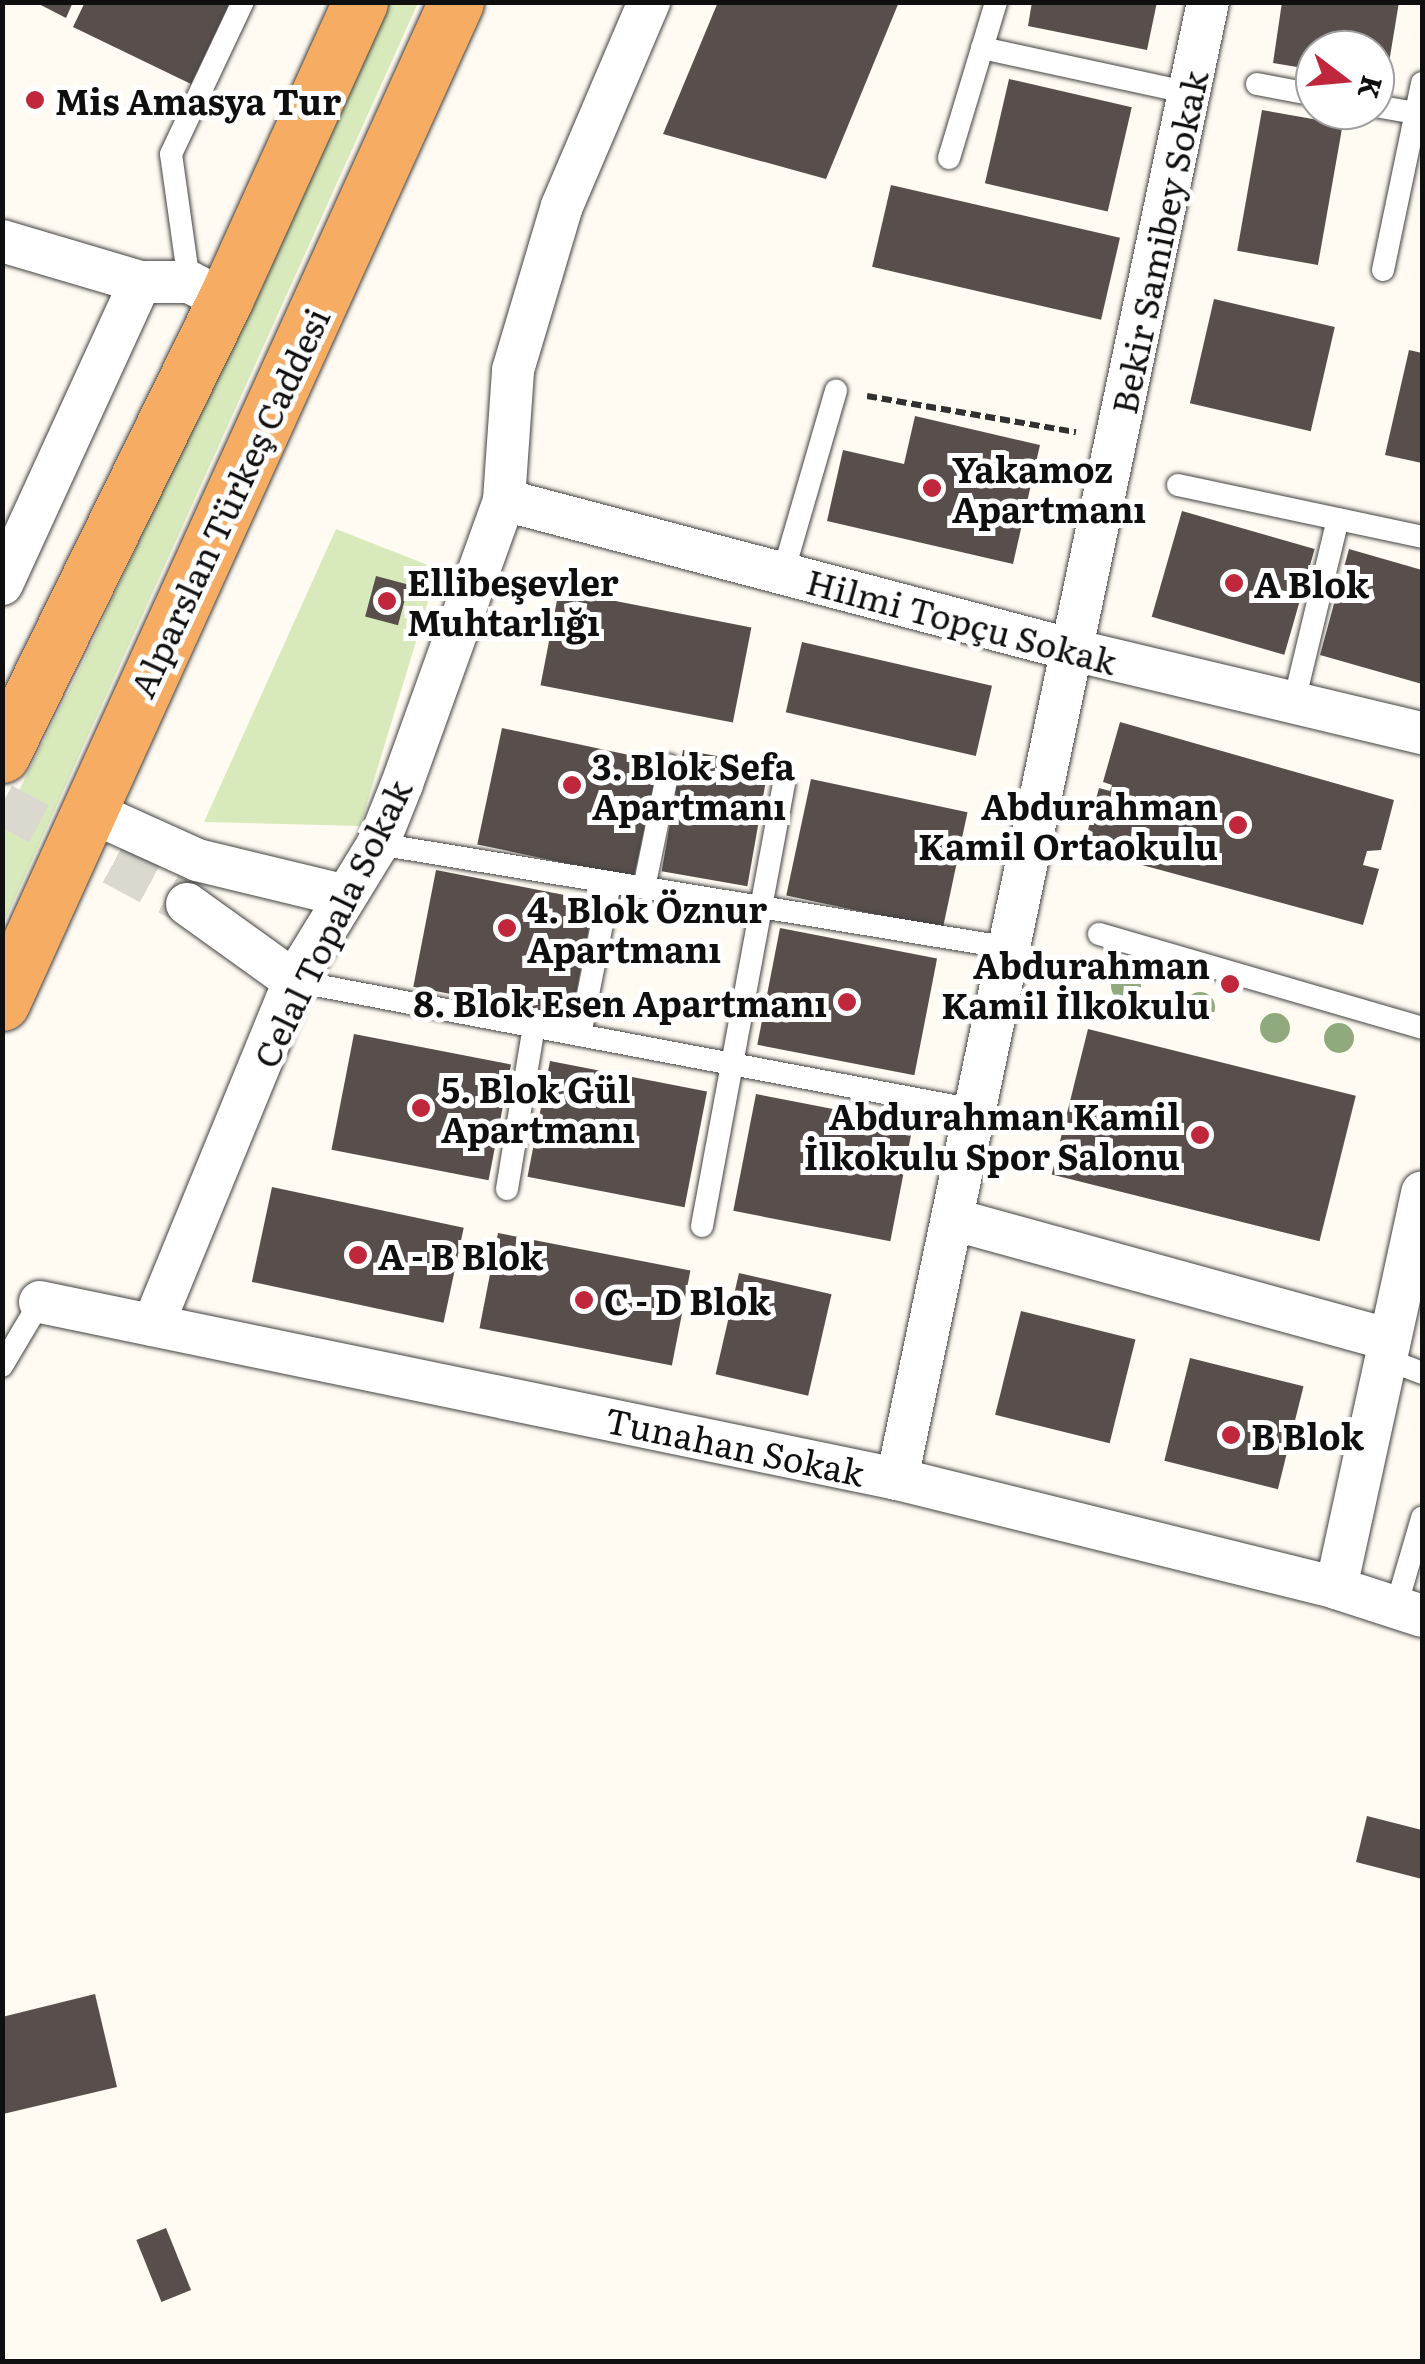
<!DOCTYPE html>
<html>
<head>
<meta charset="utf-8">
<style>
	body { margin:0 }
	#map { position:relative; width:1425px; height:2364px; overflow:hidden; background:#fffbf2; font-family:Literata,serif }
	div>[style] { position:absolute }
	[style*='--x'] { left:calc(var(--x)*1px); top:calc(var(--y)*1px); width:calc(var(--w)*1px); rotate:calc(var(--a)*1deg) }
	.green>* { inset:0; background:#d8eabb }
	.building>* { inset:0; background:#584f4c; transform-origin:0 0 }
	.minor-tunnel>* { height:42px; margin-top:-21px; transform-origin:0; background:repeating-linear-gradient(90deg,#dbd8d0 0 42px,transparent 0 63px) }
	.path>* { height:6px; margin-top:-3px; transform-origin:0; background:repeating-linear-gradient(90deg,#313131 0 10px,transparent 0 15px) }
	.roads { filter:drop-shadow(0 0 2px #424242) drop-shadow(0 0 2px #424242) }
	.service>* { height:22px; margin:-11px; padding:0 11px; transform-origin:11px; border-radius:11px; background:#fff }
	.minor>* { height:42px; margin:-21px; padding:0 21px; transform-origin:21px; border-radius:21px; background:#fff }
	.trunk>* { height:55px; margin:-27.5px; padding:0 27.5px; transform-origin:27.5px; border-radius:27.5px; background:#f6ac62 }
	.trees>* { width:30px; height:30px; margin:-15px; border-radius:50%; background:#90aa7e }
	.dots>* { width:28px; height:28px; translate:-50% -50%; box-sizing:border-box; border:5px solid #fff; border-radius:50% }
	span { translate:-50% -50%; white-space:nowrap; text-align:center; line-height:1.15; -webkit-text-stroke:10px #fff; paint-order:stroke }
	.poi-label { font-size:35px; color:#0f0f0f; font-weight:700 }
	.left { translate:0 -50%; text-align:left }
	.right { translate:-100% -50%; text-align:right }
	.street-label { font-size:35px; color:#0f0f0f }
	.frame { position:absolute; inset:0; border:5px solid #0f0f0f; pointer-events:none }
	.north { position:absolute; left:1295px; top:30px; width:100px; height:100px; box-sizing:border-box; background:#fff; border:2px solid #9f9f9f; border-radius:50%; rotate:106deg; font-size:28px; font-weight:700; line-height:40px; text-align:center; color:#0f0f0f }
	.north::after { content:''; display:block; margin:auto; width:35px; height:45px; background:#c0273d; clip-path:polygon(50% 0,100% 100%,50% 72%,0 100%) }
</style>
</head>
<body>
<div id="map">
	<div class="green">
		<i style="clip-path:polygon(387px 3px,418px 3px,3px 925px,3px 822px,82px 665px)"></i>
		<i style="clip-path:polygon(336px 529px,438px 569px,360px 826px,204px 822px)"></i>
	</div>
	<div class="building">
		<i style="clip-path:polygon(35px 2px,73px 2px,66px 18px)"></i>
		<i style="clip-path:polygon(85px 2px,230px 2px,191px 84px,73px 27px)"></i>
		<i style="clip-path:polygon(718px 2px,899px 2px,826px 179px,663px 134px)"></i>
		<i style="clip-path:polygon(1032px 2px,1157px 2px,1147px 50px,1028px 26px)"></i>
		<i style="clip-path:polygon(1282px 2px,1399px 2px,1386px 81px,1375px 80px,1375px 50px,1315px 50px,1315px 70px,1273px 63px)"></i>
		<i style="left:1009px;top:79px;width:126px;height:107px;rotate:13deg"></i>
		<i style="left:1262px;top:110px;width:82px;height:143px;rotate:10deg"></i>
		<i style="left:891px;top:185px;width:235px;height:84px;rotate:13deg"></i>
		<i style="left:1214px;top:299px;width:124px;height:107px;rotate:13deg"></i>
		<i style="clip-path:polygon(1409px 350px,1422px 353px,1422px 463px,1385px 455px)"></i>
		<i style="clip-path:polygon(915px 416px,1040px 445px,1013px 564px,827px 521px,843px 450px,904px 464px)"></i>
		<i style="left:1182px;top:511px;width:138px;height:110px;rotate:16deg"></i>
		<i style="clip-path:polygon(1349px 549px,1422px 570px,1422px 684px,1320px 655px)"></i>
		<i style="left:376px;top:576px;width:34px;height:42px;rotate:15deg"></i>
		<i style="left:559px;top:590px;width:196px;height:97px;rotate:11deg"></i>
		<i style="left:802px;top:642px;width:195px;height:72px;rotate:13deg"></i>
		<i style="clip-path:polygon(1120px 722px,1394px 800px,1381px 850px,1367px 851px,1363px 865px,1379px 869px,1363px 925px,1083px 849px,1099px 788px,1110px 791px,1112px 785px,1103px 782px)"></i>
		<i style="left:502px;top:728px;width:160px;height:119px;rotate:12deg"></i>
		<i style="left:683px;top:750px;width:87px;height:123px;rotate:10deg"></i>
		<i style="left:811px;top:779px;width:160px;height:119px;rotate:12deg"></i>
		<i style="left:436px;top:870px;width:161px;height:119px;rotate:11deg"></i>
		<i style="left:780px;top:928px;width:160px;height:119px;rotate:11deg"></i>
		<i style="left:1088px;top:1029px;width:276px;height:150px;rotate:14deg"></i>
		<i style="left:354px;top:1034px;width:160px;height:118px;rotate:11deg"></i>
		<i style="left:550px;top:1061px;width:160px;height:118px;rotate:11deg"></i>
		<i style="left:756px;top:1094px;width:160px;height:119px;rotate:11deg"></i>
		<i style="left:272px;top:1187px;width:196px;height:97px;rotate:12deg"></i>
		<i style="left:498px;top:1233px;width:196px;height:97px;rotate:11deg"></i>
		<i style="left:739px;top:1273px;width:95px;height:104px;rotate:13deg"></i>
		<i style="left:1021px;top:1311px;width:118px;height:107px;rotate:14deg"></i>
		<i style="left:1190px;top:1358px;width:117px;height:106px;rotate:14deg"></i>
		<i style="clip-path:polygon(1367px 1816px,1422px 1830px,1422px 1879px,1356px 1862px)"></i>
		<i style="clip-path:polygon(95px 1994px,117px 2087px,3px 2114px,2px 2017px)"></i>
		<i style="left:166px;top:2228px;width:67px;height:32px;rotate:68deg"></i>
	</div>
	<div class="minor-tunnel">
		<i style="--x:2;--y:804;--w:210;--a:28.4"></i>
	</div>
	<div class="path">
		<i style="--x:867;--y:396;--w:212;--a:9.8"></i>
	</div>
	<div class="roads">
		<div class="service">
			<i style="--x:982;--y:48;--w:213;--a:12.2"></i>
			<i style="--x:1257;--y:84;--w:59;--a:10.7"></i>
			<i style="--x:1375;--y:106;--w:42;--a:9.7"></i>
			<i style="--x:949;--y:158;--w:163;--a:-73.2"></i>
			<i style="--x:1383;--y:270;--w:191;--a:-78.2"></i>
			<i style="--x:189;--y:282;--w:129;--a:-98"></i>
			<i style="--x:171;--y:154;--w:168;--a:-64.7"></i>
			<i style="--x:1178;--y:485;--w:249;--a:12"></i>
			<i style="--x:783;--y:573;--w:190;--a:-73.8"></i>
			<i style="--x:1294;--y:702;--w:188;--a:-76.5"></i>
			<i style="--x:378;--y:844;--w:640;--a:9.34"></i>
			<i style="--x:644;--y:888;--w:125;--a:-78.4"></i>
			<i style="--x:1099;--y:934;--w:336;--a:16.2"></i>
			<i style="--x:294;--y:981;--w:693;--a:10.73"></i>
			<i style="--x:580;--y:1035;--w:155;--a:-78.8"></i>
			<i style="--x:507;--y:1189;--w:165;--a:-80.6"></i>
			<i style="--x:702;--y:1226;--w:449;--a:-79.5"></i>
			<i style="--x:1386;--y:1359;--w:39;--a:21"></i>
			<i style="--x:2;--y:1366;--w:74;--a:-59.3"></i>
			<i style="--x:1396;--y:1607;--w:93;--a:-73.7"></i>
		</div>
		<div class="minor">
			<i style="--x:2;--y:241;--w:144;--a:16.5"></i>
			<i style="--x:140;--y:282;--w:49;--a:0"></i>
			<i style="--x:189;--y:282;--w:40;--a:26.6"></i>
			<i style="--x:504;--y:500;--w:588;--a:14.77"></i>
			<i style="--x:1073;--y:650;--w:359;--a:13.4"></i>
			<i style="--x:2;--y:584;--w:332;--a:-65.4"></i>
			<i style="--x:87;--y:810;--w:121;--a:24.4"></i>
			<i style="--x:197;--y:860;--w:149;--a:13.6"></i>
			<i style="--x:187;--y:904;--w:132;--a:35.7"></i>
			<i style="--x:952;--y:1219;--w:454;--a:15.4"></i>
			<i style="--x:40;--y:1302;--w:875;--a:11.67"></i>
			<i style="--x:897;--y:1479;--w:452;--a:13.9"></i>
			<i style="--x:1336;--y:1588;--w:90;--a:18"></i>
			<i style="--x:153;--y:1325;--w:372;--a:-67.7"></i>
			<i style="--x:294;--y:981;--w:161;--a:-58.5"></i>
			<i style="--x:378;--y:844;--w:65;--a:-68.2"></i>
			<i style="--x:402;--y:784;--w:302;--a:-70.2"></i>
			<i style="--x:504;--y:500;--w:130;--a:-86"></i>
			<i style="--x:513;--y:370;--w:171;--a:-73.4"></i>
			<i style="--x:562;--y:206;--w:222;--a:-66.9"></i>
			<i style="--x:897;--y:1479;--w:1509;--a:-78.11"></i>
			<i style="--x:1336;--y:1588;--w:405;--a:-77.7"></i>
		</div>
		<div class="trunk">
			<i style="--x:2;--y:755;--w:507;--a:-63.89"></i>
			<i style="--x:225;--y:300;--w:327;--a:-65.6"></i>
			<i style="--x:2;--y:1003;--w:1099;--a:-65.6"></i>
		</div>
	</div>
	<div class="trees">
		<i style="left:1126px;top:986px"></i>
		<i style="left:1200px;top:1007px"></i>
		<i style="left:1275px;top:1028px"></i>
		<i style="left:1339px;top:1038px"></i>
	</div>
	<div class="dots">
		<i style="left:35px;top:100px;background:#c0273d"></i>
		<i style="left:932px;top:488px;background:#c0273d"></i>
		<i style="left:1234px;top:583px;background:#c0273d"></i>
		<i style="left:387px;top:601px;background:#c0273d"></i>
		<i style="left:572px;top:785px;background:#c0273d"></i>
		<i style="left:1238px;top:825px;background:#c0273d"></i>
		<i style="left:507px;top:928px;background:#c0273d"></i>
		<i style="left:1230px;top:984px;background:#c0273d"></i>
		<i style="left:847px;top:1002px;background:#c0273d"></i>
		<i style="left:421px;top:1108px;background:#c0273d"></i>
		<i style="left:1200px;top:1135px;background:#c0273d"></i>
		<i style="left:358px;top:1255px;background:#c0273d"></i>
		<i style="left:584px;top:1300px;background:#c0273d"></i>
		<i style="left:1231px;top:1435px;background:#c0273d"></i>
	</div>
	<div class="poi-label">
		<span class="left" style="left:55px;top:100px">Mis Amasya Tur</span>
		<span class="left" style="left:952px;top:488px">Yakamoz<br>Apartmanı</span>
		<span class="left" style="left:407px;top:601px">Ellibeşevler<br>Muhtarlığı</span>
		<span class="left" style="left:1254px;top:583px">A Blok</span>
		<span class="left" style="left:592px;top:785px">3. Blok Sefa<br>Apartmanı</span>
		<span class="right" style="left:1218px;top:825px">Abdurahman<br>Kamil Ortaokulu</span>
		<span class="left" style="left:527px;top:928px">4. Blok Öznur<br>Apartmanı</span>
		<span class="right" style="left:1210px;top:984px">Abdurahman<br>Kamil İlkokulu</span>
		<span class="right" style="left:827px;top:1002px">8. Blok Esen Apartmanı</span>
		<span class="left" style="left:441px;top:1108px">5. Blok Gül<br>Apartmanı</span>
		<span class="right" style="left:1180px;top:1135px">Abdurahman Kamil<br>İlkokulu Spor Salonu</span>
		<span class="left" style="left:378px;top:1255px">A - B Blok</span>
		<span class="left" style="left:604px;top:1300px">C - D Blok</span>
		<span class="left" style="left:1251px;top:1435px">B Blok</span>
	</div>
	<div class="street-label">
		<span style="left:1158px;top:242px;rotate:-78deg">Bekir Samibey Sokak</span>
		<span style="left:228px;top:502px;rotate:-65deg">Alparslan Türkeş Caddesi</span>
		<span style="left:962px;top:620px;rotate:15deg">Hilmi Topçu Sokak</span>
		<span style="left:331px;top:923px;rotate:-64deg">Celal Topala Sokak</span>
		<span style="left:735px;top:1445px;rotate:12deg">Tunahan Sokak</span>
	</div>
	<div class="frame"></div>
	<div class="north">K</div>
</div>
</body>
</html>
